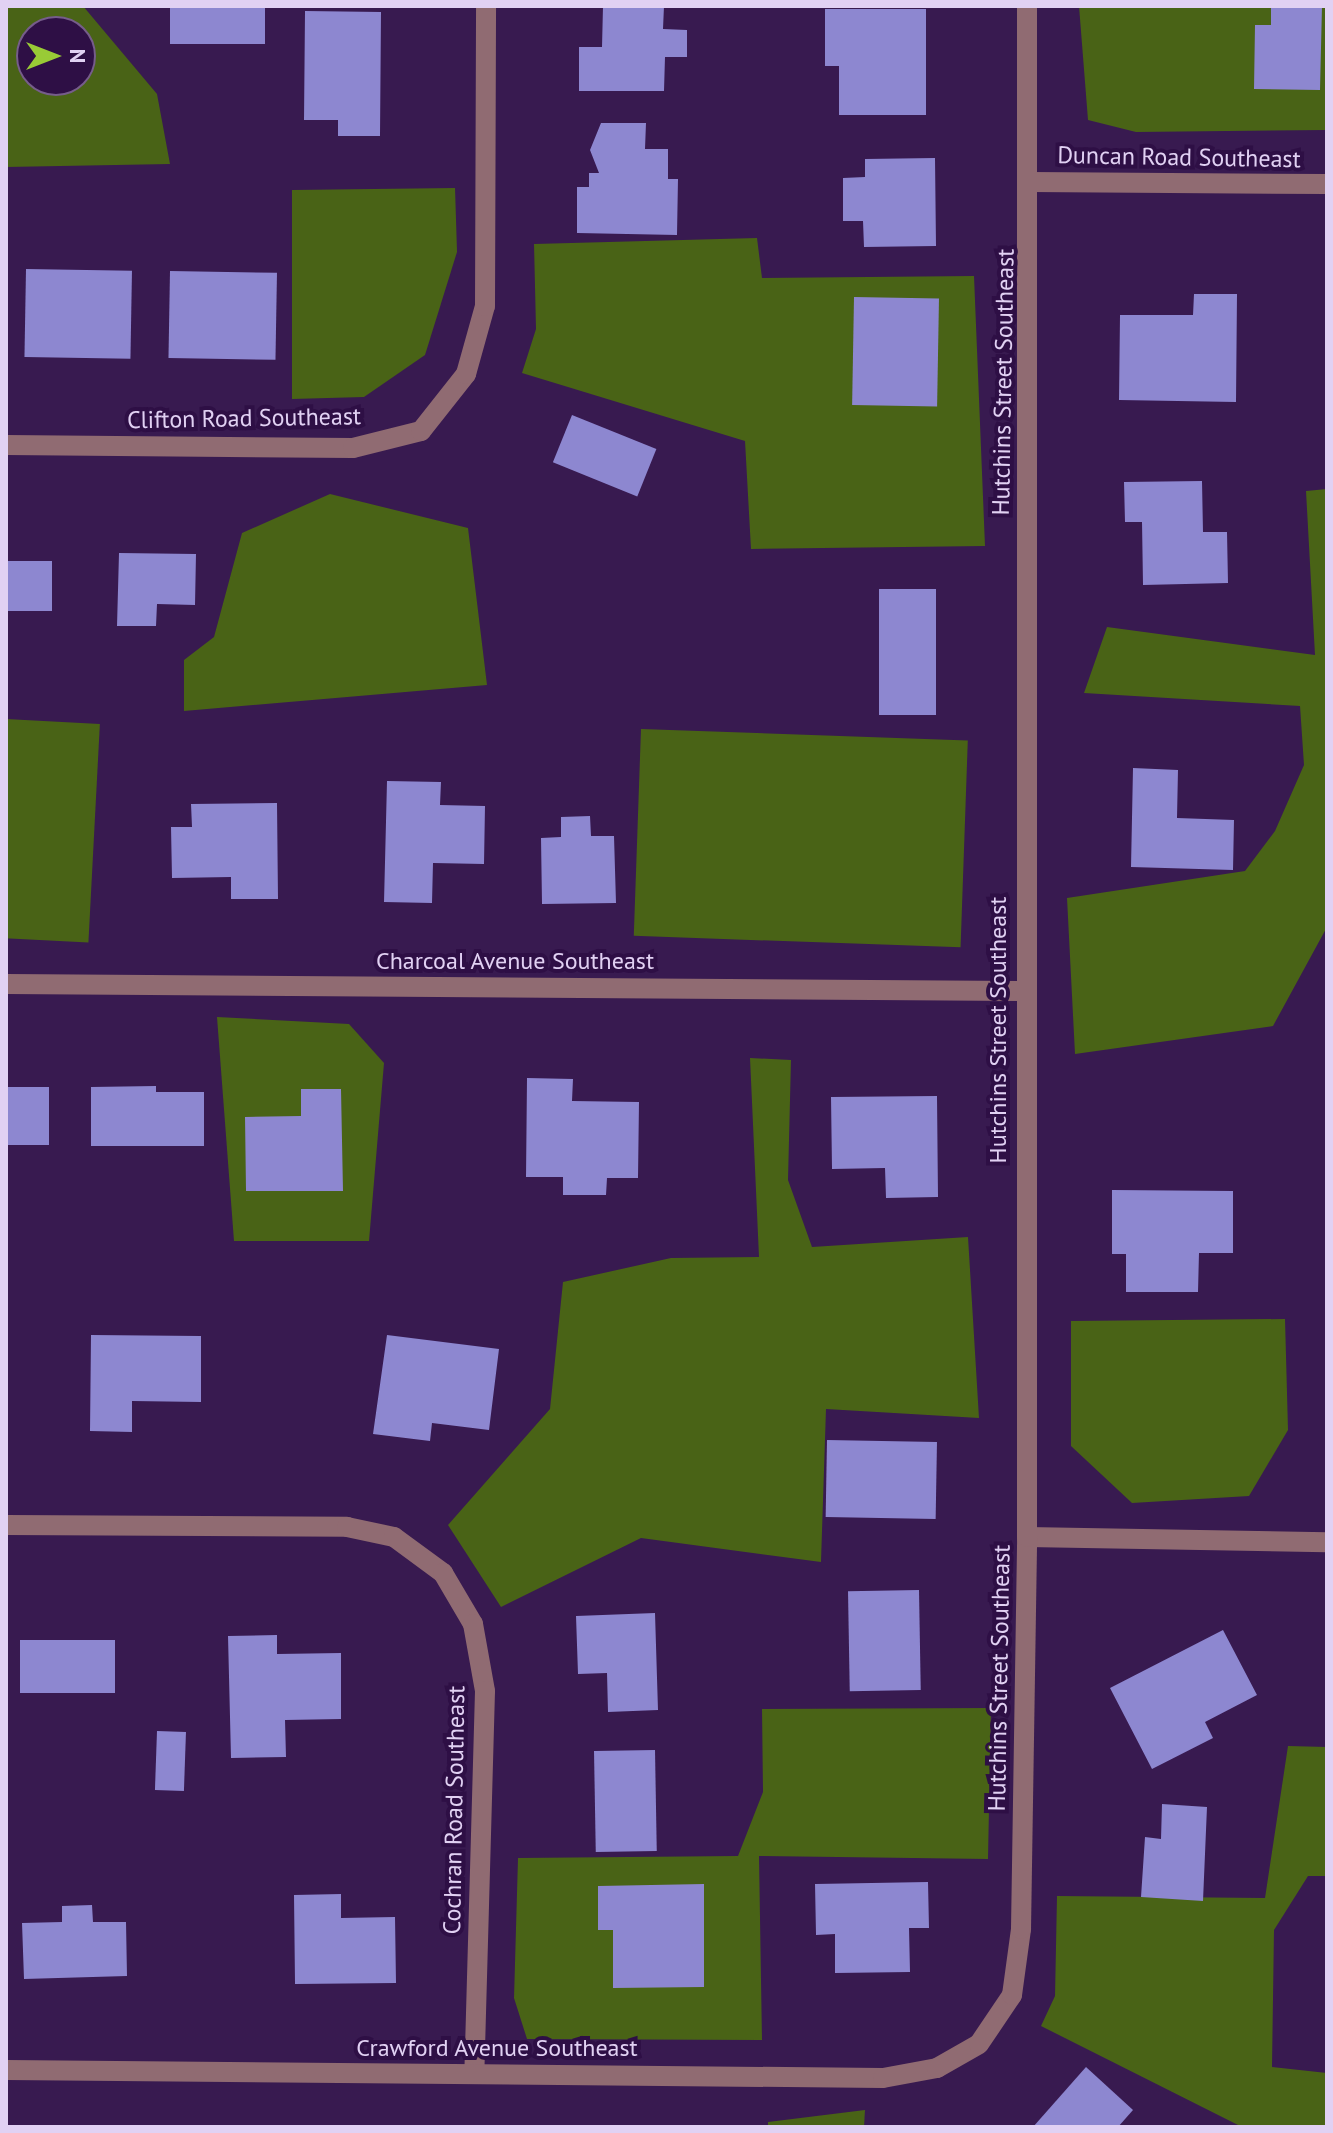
<!DOCTYPE html>
<html>
<head>
<meta charset="utf-8">
<style>
	body { margin:0 }
	#map { position:relative; width:1333px; height:2133px; overflow:hidden; background:#381a50; font-family:"PT Sans",sans-serif }
	div>[style] { position:absolute }
	[style*='--x'] { left:calc(var(--x)*1px); top:calc(var(--y)*1px); width:calc(var(--w)*1px); rotate:calc(var(--a)*1deg) }
	.forest>* { inset:0; background:#496316; transform-origin:0 0 }
	.building>* { inset:0; background:#8d87d0; transform-origin:0 0 }
	.minor>* { height:20px; margin:-10px; padding:0 10px; transform-origin:10px; border-radius:10px; background:#906b72 }
	span { translate:-50% -50%; white-space:nowrap; text-align:center; line-height:1.15; -webkit-text-stroke:8px #2e0f45; paint-order:stroke }
	.street-label { font-size:24px; color:#e1d1f3 }
	.frame { position:absolute; inset:0; border:8px solid #e1d1f3; pointer-events:none }
	.north { position:absolute; left:16px; top:16px; width:80px; height:80px; box-sizing:border-box; background:#2e0f45; border:2px solid #765d8b; border-radius:50%; rotate:90deg; font-size:22px; font-weight:700; line-height:32px; text-align:center; color:#e1d1f3 }
	.north::after { content:''; display:block; margin:auto; width:28px; height:36px; background:#99cb36; clip-path:polygon(50% 0,100% 100%,50% 72%,0 100%) }
</style>
</head>
<body>
<div id="map">
	<div class="forest">
		<i style="clip-path:polygon(evenodd,6px 6px,83px 6px,157px 94px,170px 164px,6px 167px,6px 6px,80px 32px,80px 80px,32px 80px,32px 32px,80px 32px)"></i>
		<i style="clip-path:polygon(1079px 6px,1327px 6px,1327px 130px,1136px 132px,1088px 120px)"></i>
		<i style="clip-path:polygon(455px 188px,457px 252px,425px 355px,364px 397px,292px 399px,292px 190px)"></i>
		<i style="clip-path:polygon(757px 238px,762px 278px,974px 276px,985px 546px,751px 549px,745px 441px,522px 373px,536px 329px,534px 244px)"></i>
		<i style="clip-path:polygon(1327px 489px,1327px 927px,1273px 1026px,1075px 1054px,1067px 898px,1245px 871px,1275px 831px,1304px 765px,1300px 706px,1084px 693px,1107px 627px,1315px 655px,1306px 491px)"></i>
		<i style="clip-path:polygon(330px 494px,468px 528px,487px 685px,184px 711px,184px 660px,214px 637px,242px 533px)"></i>
		<i style="left:6px;top:719px;width:94px;height:219px;rotate:3deg"></i>
		<i style="left:641px;top:729px;width:327px;height:207px;rotate:2deg"></i>
		<i style="clip-path:polygon(217px 1017px,349px 1024px,384px 1063px,369px 1241px,234px 1241px)"></i>
		<i style="clip-path:polygon(750px 1058px,791px 1060px,788px 1180px,812px 1247px,968px 1237px,979px 1418px,826px 1409px,821px 1562px,641px 1538px,501px 1607px,448px 1525px,550px 1409px,563px 1282px,671px 1258px,759px 1257px)"></i>
		<i style="clip-path:polygon(1285px 1319px,1288px 1430px,1249px 1496px,1132px 1503px,1071px 1446px,1071px 1321px)"></i>
		<i style="clip-path:polygon(991px 1708px,988px 1859px,759px 1856px,762px 2040px,527px 2039px,514px 1998px,518px 1858px,738px 1856px,763px 1792px,762px 1709px)"></i>
		<i style="clip-path:polygon(1288px 1746px,1327px 1747px,1327px 1876px,1308px 1876px,1274px 1930px,1272px 2067px,1327px 2073px,1327px 2127px,1242px 2127px,1041px 2026px,1055px 1996px,1057px 1896px,1265px 1898px)"></i>
		<i style="clip-path:polygon(865px 2110px,864px 2127px,768px 2127px,768px 2122px)"></i>
	</div>
	<div class="building">
		<i style="left:170px;top:6px;width:95px;height:38px"></i>
		<i style="clip-path:polygon(603px 6px,664px 6px,663px 29px,687px 30px,687px 57px,665px 57px,664px 91px,579px 91px,579px 47px,602px 47px)"></i>
		<i style="clip-path:polygon(1271px 6px,1322px 6px,1320px 90px,1254px 89px,1255px 25px,1271px 25px)"></i>
		<i style="clip-path:polygon(825px 9px,926px 9px,926px 115px,839px 115px,839px 66px,825px 66px)"></i>
		<i style="clip-path:polygon(305px 11px,381px 12px,380px 136px,338px 136px,338px 120px,304px 120px)"></i>
		<i style="clip-path:polygon(601px 123px,646px 123px,645px 149px,668px 149px,668px 179px,678px 179px,677px 235px,577px 233px,577px 187px,589px 187px,589px 173px,599px 173px,590px 150px)"></i>
		<i style="clip-path:polygon(935px 158px,936px 246px,864px 247px,863px 221px,843px 221px,843px 178px,865px 177px,865px 159px)"></i>
		<i style="left:26px;top:269px;width:106px;height:88px;rotate:1deg"></i>
		<i style="left:170px;top:271px;width:107px;height:87px;rotate:1deg"></i>
		<i style="clip-path:polygon(1194px 294px,1237px 294px,1236px 402px,1119px 400px,1120px 315px,1193px 315px)"></i>
		<i style="left:854px;top:297px;width:85px;height:108px;rotate:1deg"></i>
		<i style="left:572px;top:415px;width:91px;height:51px;rotate:22deg"></i>
		<i style="clip-path:polygon(1202px 481px,1203px 532px,1227px 532px,1228px 583px,1143px 585px,1142px 522px,1125px 522px,1124px 482px)"></i>
		<i style="clip-path:polygon(119px 553px,196px 554px,195px 605px,157px 604px,156px 626px,117px 626px)"></i>
		<i style="left:52px;top:561px;width:50px;height:46px;rotate:90deg"></i>
		<i style="left:936px;top:589px;width:126px;height:57px;rotate:90deg"></i>
		<i style="clip-path:polygon(1133px 768px,1178px 770px,1177px 818px,1234px 820px,1233px 870px,1131px 867px)"></i>
		<i style="clip-path:polygon(387px 781px,441px 782px,440px 805px,485px 806px,484px 864px,433px 863px,432px 903px,384px 902px)"></i>
		<i style="clip-path:polygon(277px 803px,278px 899px,231px 899px,231px 877px,172px 878px,171px 827px,192px 827px,191px 804px)"></i>
		<i style="clip-path:polygon(590px 816px,591px 836px,614px 836px,616px 903px,542px 904px,541px 838px,561px 837px,561px 817px)"></i>
		<i style="clip-path:polygon(527px 1078px,573px 1079px,572px 1101px,639px 1102px,638px 1178px,607px 1178px,606px 1195px,563px 1195px,563px 1177px,526px 1177px)"></i>
		<i style="clip-path:polygon(156px 1086px,156px 1092px,204px 1092px,204px 1146px,91px 1146px,91px 1087px)"></i>
		<i style="left:49px;top:1087px;width:58px;height:43px;rotate:90deg"></i>
		<i style="clip-path:polygon(301px 1089px,341px 1089px,343px 1191px,246px 1191px,245px 1117px,301px 1116px)"></i>
		<i style="clip-path:polygon(937px 1096px,938px 1197px,886px 1198px,885px 1168px,832px 1169px,831px 1097px)"></i>
		<i style="clip-path:polygon(1112px 1190px,1233px 1191px,1233px 1253px,1199px 1253px,1198px 1292px,1126px 1292px,1126px 1254px,1112px 1254px)"></i>
		<i style="clip-path:polygon(91px 1335px,201px 1336px,201px 1402px,132px 1401px,132px 1432px,90px 1431px)"></i>
		<i style="clip-path:polygon(387px 1335px,499px 1349px,489px 1430px,432px 1423px,430px 1441px,373px 1434px)"></i>
		<i style="left:827px;top:1440px;width:110px;height:77px;rotate:1deg"></i>
		<i style="left:919px;top:1590px;width:100px;height:71px;rotate:89deg"></i>
		<i style="clip-path:polygon(655px 1613px,658px 1710px,608px 1712px,607px 1673px,578px 1674px,576px 1616px)"></i>
		<i style="clip-path:polygon(1223px 1630px,1257px 1695px,1205px 1722px,1213px 1738px,1152px 1769px,1110px 1688px)"></i>
		<i style="clip-path:polygon(277px 1635px,277px 1654px,341px 1653px,341px 1719px,285px 1720px,286px 1757px,231px 1758px,228px 1636px)"></i>
		<i style="left:115px;top:1640px;width:53px;height:95px;rotate:90deg"></i>
		<i style="left:157px;top:1731px;width:29px;height:59px;rotate:2deg"></i>
		<i style="left:655px;top:1750px;width:101px;height:61px;rotate:89deg"></i>
		<i style="clip-path:polygon(1162px 1804px,1207px 1807px,1203px 1901px,1141px 1897px,1145px 1837px,1161px 1839px)"></i>
		<i style="clip-path:polygon(928px 1882px,929px 1928px,909px 1928px,910px 1972px,835px 1973px,835px 1934px,816px 1935px,815px 1884px)"></i>
		<i style="clip-path:polygon(704px 1884px,704px 1987px,613px 1988px,613px 1930px,598px 1930px,598px 1886px)"></i>
		<i style="clip-path:polygon(341px 1894px,341px 1918px,395px 1917px,396px 1983px,295px 1984px,294px 1895px)"></i>
		<i style="clip-path:polygon(92px 1905px,93px 1922px,126px 1922px,127px 1976px,24px 1979px,22px 1923px,62px 1922px,62px 1906px)"></i>
		<i style="clip-path:polygon(1086px 2067px,1133px 2110px,1118px 2127px,1033px 2127px)"></i>
	</div>
	<div class="minor">
		<i style="--x:1031;--y:182;--w:296;--a:0.4"></i>
		<i style="--x:6;--y:445;--w:347;--a:0.5"></i>
		<i style="--x:353;--y:448;--w:70;--a:-14"></i>
		<i style="--x:421;--y:431;--w:73;--a:-51.7"></i>
		<i style="--x:466;--y:374;--w:71;--a:-74.4"></i>
		<i style="--x:485;--y:306;--w:300;--a:-89.8"></i>
		<i style="--x:6;--y:984;--w:1017;--a:0.39"></i>
		<i style="--x:6;--y:1525;--w:341;--a:0.3"></i>
		<i style="--x:347;--y:1527;--w:48;--a:12"></i>
		<i style="--x:394;--y:1537;--w:61;--a:36.3"></i>
		<i style="--x:443;--y:1573;--w:59;--a:59.5"></i>
		<i style="--x:473;--y:1624;--w:68;--a:79.8"></i>
		<i style="--x:485;--y:1691;--w:383;--a:91.6"></i>
		<i style="--x:1027;--y:1537;--w:300;--a:1"></i>
		<i style="--x:6;--y:2070;--w:877;--a:0.52"></i>
		<i style="--x:883;--y:2078;--w:55;--a:-10.5"></i>
		<i style="--x:937;--y:2068;--w:48;--a:-29.7"></i>
		<i style="--x:979;--y:2044;--w:59;--a:-56"></i>
		<i style="--x:1012;--y:1995;--w:67;--a:-82.2"></i>
		<i style="--x:1021;--y:1929;--w:392;--a:-89.1"></i>
		<i style="--x:1027;--y:1537;--w:1531;--a:-90"></i>
	</div>
	<div class="street-label">
		<span style="left:1179px;top:157px;rotate:1deg">Duncan Road Southeast</span>
		<span style="left:1003px;top:382px;rotate:-89deg">Hutchins Street Southeast</span>
		<span style="left:244px;top:418px;rotate:-1deg">Clifton Road Southeast</span>
		<span style="left:515px;top:961px">Charcoal Avenue Southeast</span>
		<span style="left:998px;top:1030px;rotate:-90deg">Hutchins Street Southeast</span>
		<span style="left:999px;top:1678px;rotate:-89deg">Hutchins Street Southeast</span>
		<span style="left:454px;top:1810px;rotate:-89deg">Cochran Road Southeast</span>
		<span style="left:497px;top:2048px">Crawford Avenue Southeast</span>
	</div>
	<div class="frame"></div>
	<div class="north">N</div>
</div>
</body>
</html>
